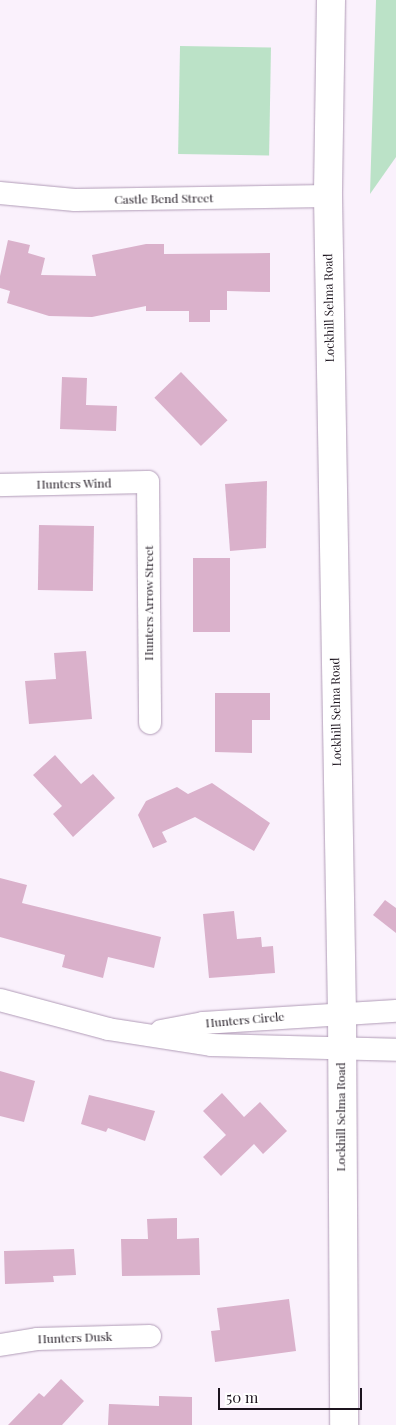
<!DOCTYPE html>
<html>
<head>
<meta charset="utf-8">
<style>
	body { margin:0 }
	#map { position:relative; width:396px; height:1425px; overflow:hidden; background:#faf1fc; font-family:"Playfair Display",serif }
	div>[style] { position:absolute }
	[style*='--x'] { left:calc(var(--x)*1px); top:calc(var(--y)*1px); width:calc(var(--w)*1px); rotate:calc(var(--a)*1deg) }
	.green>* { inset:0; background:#bbe2c7; transform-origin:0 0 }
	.building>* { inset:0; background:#dab1cb; transform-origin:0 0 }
	.roads { filter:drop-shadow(0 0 1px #b19cb7) drop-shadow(0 0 1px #b19cb7) }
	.street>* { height:22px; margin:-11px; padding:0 11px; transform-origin:11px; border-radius:11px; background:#fff }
	.secondary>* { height:28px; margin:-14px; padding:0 14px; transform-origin:14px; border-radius:14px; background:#fff }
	span { translate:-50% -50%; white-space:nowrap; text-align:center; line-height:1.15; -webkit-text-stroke:4px #fff; paint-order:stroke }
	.street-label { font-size:12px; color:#1c141e }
	.scale { position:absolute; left:218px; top:1388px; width:144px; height:22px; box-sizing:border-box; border:2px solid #1c141e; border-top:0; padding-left:6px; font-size:15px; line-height:18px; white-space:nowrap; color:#1c141e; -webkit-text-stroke:4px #fff; paint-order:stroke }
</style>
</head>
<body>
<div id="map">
	<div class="green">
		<i style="clip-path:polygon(376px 0,396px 0,396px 157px,370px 194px)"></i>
		<i style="left:180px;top:46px;width:91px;height:108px;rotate:1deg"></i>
	</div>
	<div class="building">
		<i style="clip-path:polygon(8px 240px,30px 245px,28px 253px,45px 258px,41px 275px,96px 276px,92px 255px,146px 244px,164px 244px,164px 254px,270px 253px,270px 292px,227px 291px,227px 310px,210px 310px,210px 322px,189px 322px,189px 311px,146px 311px,146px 306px,92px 317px,49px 316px,7px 303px,10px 291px,0 288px,0 276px)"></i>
		<i style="left:181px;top:372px;width:67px;height:37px;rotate:46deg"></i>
		<i style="clip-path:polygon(62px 377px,87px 378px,86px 405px,117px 406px,116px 431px,60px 429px)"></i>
		<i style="clip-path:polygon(267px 481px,266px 548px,230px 551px,225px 484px)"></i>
		<i style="left:39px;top:525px;width:55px;height:65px;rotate:1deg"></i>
		<i style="left:193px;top:558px;width:37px;height:74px"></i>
		<i style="clip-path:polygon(86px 651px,92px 719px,29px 724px,25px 681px,56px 679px,54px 653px)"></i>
		<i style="clip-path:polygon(215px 693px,270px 693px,270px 720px,252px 720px,252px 753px,215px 752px)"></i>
		<i style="clip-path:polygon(55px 755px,81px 784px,93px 774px,115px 798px,73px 837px,53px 814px,62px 806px,33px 775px)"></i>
		<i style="clip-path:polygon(212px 783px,270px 823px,254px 851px,195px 817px,162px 832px,167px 842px,153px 848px,138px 815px,146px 801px,177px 787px,188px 794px)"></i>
		<i style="clip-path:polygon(0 878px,27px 885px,22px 903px,161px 937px,154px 968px,108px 957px,103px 978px,62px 967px,65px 955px,0 937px)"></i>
		<i style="clip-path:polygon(385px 900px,396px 908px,396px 933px,373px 915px)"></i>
		<i style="clip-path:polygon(234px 911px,237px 939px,261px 937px,262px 947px,273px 946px,275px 973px,209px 978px,203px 914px)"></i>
		<i style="clip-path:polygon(0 1071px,35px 1081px,24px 1122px,0 1116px)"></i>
		<i style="clip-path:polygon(222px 1093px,244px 1117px,260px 1102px,287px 1131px,263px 1154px,254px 1144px,221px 1176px,203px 1157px,226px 1135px,203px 1111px)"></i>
		<i style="clip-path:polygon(89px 1095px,155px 1111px,145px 1141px,108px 1128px,106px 1132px,81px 1124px)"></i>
		<i style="clip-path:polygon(177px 1218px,177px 1239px,199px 1238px,200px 1275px,122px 1276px,121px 1239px,148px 1239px,147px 1219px)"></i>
		<i style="clip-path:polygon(74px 1249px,76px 1275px,53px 1276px,54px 1282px,5px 1284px,4px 1251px)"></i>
		<i style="clip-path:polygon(289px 1299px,296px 1351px,215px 1362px,211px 1331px,220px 1330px,217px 1308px)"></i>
		<i style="clip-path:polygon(61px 1379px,84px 1401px,62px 1425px,8px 1425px,39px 1393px,44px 1397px)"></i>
		<i style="clip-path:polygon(159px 1396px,192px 1397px,192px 1425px,108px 1425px,109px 1404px,159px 1406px)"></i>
	</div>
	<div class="roads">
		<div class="street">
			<i style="--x:0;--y:193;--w:75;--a:5.3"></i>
			<i style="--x:75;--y:200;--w:253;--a:-0.9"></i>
			<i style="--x:0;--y:485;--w:148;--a:-1.2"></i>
			<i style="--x:148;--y:482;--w:241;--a:89.5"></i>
			<i style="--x:0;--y:1000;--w:112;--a:15"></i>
			<i style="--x:108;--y:1029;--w:104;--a:8.8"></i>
			<i style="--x:211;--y:1045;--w:185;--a:1.5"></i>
			<i style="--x:161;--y:1031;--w:43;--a:-10.8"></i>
			<i style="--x:203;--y:1023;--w:193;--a:-3.6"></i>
			<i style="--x:0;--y:1345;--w:37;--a:-9"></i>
			<i style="--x:37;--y:1339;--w:113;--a:-1.5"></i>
		</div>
		<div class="secondary">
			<i style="--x:331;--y:0;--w:196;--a:90.9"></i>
			<i style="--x:328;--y:196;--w:816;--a:89.02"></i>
			<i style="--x:342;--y:1012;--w:413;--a:89.7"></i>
		</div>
	</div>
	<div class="street-label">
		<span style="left:164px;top:199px;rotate:-1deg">Castle Bend Street</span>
		<span style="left:329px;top:308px;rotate:-91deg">Lockhill Selma Road</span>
		<span style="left:74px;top:484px;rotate:-1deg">Hunters Wind</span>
		<span style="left:149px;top:603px;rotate:-90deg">Hunters Arrow Street</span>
		<span style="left:336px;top:712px;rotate:-91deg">Lockhill Selma Road</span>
		<span style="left:245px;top:1020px;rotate:-5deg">Hunters Circle</span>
		<span style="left:341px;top:1117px;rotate:-90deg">Lockhill Selma Road</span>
		<span style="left:75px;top:1338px;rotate:-2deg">Hunters Dusk</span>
	</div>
	<div class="scale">50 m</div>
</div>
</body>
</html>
